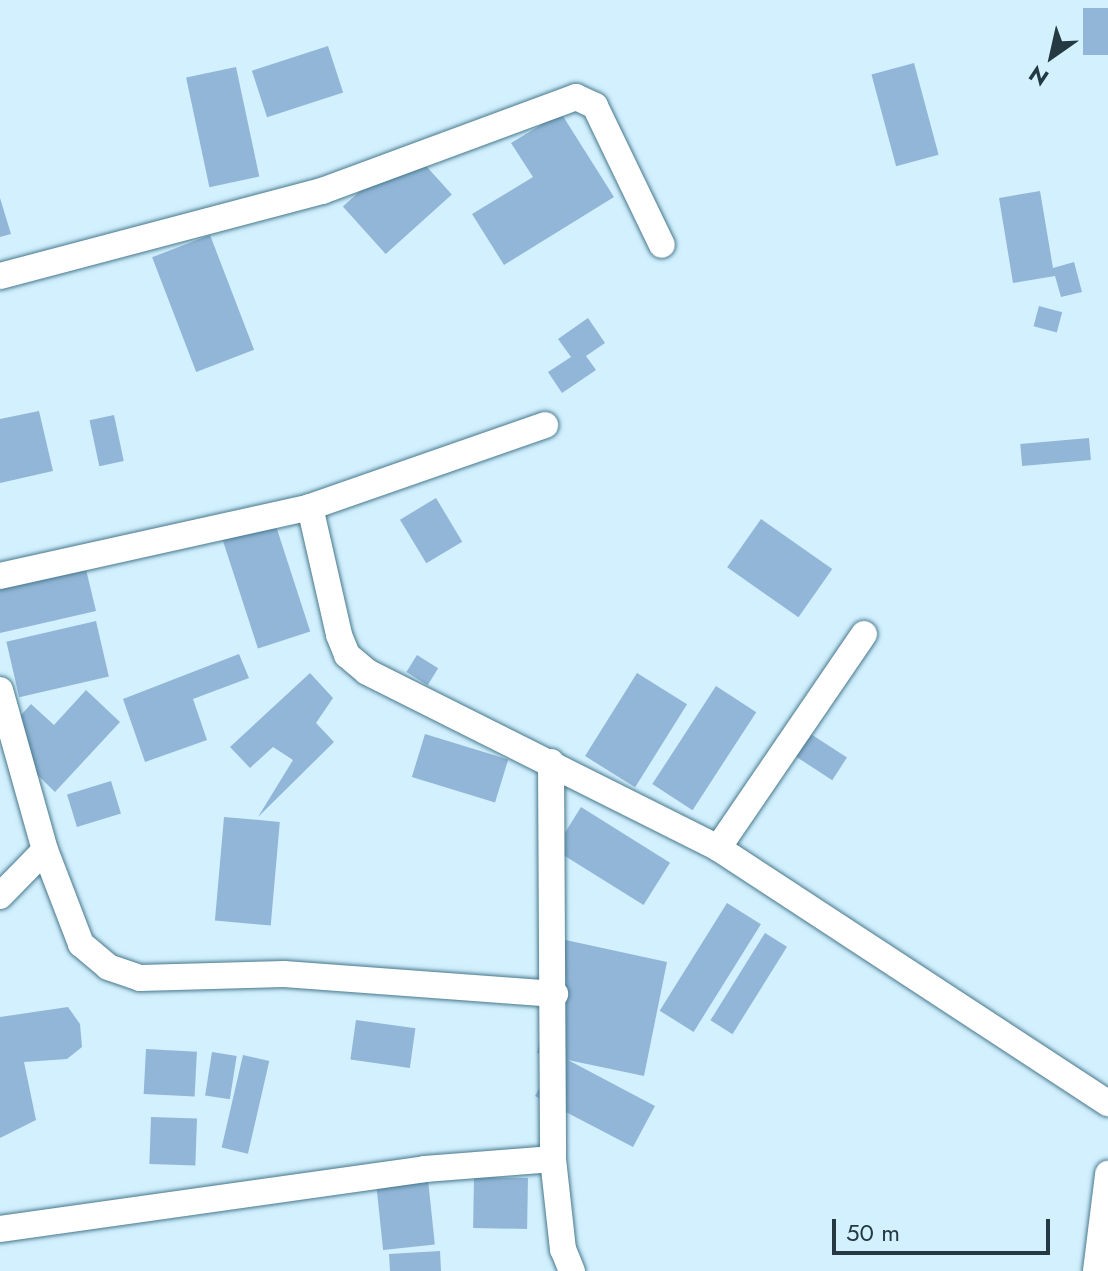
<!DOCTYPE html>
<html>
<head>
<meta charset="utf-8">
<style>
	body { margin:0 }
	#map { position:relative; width:1108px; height:1271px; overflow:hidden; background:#d2f0fe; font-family:Jost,sans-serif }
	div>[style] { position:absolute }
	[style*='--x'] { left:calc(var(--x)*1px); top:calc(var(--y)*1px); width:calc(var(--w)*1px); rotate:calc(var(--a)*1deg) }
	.building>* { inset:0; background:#92b6d7; transform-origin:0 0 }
	.roads { filter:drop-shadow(0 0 2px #47788c) drop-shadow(0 0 2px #47788c) }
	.street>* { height:26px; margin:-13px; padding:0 13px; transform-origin:13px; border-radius:13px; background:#fff }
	span { translate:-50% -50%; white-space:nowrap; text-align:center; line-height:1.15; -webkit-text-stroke:7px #d2f0fe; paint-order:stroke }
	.north { position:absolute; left:1012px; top:16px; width:80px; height:80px; -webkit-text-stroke:6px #d2f0fe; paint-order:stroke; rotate:214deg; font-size:22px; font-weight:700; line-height:32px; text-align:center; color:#243942 }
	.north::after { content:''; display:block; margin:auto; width:28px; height:36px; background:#243942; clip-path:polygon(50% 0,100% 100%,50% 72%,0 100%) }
	.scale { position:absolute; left:832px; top:1219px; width:218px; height:36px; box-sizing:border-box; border:4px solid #243942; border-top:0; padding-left:10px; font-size:24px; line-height:28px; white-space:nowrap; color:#243942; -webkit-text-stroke:6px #d2f0fe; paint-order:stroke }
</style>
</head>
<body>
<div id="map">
	<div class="building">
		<i style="left:1108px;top:8px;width:47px;height:25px;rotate:90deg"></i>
		<i style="left:328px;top:46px;width:49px;height:80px;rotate:72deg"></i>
		<i style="left:914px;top:63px;width:95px;height:44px;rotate:75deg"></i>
		<i style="left:236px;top:67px;width:112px;height:51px;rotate:78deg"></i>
		<i style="clip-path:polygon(561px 113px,614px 197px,504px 265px,472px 214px,533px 177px,511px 143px)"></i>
		<i style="left:409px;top:147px;width:64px;height:89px;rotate:48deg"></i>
		<i style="clip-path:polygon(1040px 191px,1053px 268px,1074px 262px,1082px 292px,1061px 297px,1055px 276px,1013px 283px,999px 198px)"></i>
		<i style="clip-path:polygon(0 198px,11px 234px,0 237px)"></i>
		<i style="left:210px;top:235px;width:123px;height:62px;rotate:69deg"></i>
		<i style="left:1039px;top:306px;width:24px;height:21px;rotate:15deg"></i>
		<i style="clip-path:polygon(588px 318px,605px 343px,586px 356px,596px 370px,562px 393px,548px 372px,571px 357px,558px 339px)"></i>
		<i style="clip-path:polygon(39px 411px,53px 471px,0 483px,0 419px)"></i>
		<i style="left:114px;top:415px;width:47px;height:25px;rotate:78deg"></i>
		<i style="left:1089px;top:438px;width:22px;height:69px;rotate:85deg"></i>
		<i style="left:436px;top:498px;width:51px;height:42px;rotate:59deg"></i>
		<i style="left:761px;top:519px;width:87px;height:59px;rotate:35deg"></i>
		<i style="left:275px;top:523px;width:114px;height:55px;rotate:72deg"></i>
		<i style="clip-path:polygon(84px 561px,96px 611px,0 633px,0 579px)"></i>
		<i style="left:96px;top:621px;width:57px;height:92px;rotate:77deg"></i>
		<i style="clip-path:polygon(239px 654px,249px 678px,193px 699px,207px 740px,145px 762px,123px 699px)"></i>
		<i style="left:417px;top:655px;width:25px;height:20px;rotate:32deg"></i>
		<i style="clip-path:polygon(310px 673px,333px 698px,316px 723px,334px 742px,258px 817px,293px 760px,273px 747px,250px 768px,230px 747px)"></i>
		<i style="left:637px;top:673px;width:59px;height:98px;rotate:32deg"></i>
		<i style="left:716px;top:686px;width:48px;height:117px;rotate:33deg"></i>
		<i style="clip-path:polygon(86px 690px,120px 722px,55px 792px,0 738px,31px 704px,54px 725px)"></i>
		<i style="left:800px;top:727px;width:56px;height:27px;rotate:33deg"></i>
		<i style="left:425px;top:734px;width:87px;height:45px;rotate:17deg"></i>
		<i style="left:111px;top:781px;width:34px;height:46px;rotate:73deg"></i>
		<i style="left:581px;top:807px;width:105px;height:50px;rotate:32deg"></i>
		<i style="left:224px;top:817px;width:56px;height:104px;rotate:5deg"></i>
		<i style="left:727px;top:903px;width:40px;height:127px;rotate:32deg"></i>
		<i style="left:765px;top:933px;width:26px;height:103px;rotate:32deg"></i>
		<i style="clip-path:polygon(561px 939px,667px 962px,644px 1076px,568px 1060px,655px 1106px,633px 1147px,535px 1096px,556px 1057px,537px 1053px)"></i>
		<i style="clip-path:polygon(68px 1007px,80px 1024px,82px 1047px,67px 1059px,24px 1062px,36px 1120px,0 1138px,0 1017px)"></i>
		<i style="left:356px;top:1020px;width:60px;height:40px;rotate:8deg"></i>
		<i style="left:146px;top:1049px;width:51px;height:45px;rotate:3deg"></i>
		<i style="left:212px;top:1052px;width:25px;height:44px;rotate:9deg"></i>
		<i style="left:243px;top:1055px;width:27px;height:95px;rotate:13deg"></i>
		<i style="left:151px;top:1117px;width:46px;height:47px;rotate:2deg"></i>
		<i style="left:427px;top:1170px;width:75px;height:52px;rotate:84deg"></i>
		<i style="left:474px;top:1177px;width:54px;height:51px;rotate:1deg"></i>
		<i style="clip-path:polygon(440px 1251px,441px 1271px,390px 1271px,389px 1254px)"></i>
	</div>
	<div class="roads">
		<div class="street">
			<i style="--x:0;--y:276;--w:333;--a:-14.8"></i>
			<i style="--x:322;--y:191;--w:271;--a:-20.3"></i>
			<i style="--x:576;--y:97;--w:21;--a:25"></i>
			<i style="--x:595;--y:106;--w:154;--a:64.3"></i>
			<i style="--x:310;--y:507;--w:131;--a:77.2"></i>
			<i style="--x:339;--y:635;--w:22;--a:68"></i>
			<i style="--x:347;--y:655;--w:26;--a:40"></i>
			<i style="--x:367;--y:672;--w:393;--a:26.6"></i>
			<i style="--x:718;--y:848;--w:466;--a:33.2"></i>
			<i style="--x:0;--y:576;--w:318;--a:-12.5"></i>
			<i style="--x:310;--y:507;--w:249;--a:-19.2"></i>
			<i style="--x:0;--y:690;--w:166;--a:74.3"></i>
			<i style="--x:45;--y:850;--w:101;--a:69"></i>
			<i style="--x:81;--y:944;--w:35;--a:40"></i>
			<i style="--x:108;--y:967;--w:34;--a:19"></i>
			<i style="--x:140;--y:978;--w:144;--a:-1.6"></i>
			<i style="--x:284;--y:974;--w:272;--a:4.2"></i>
			<i style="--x:551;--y:762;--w:397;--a:89.7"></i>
			<i style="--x:553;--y:1159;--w:91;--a:83.7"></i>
			<i style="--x:563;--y:1249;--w:24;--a:68"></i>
			<i style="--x:718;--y:848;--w:259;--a:-55.7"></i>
			<i style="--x:0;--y:896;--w:64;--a:-45.6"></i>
			<i style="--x:0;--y:1229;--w:429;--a:-8"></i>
			<i style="--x:425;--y:1169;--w:128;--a:-4.5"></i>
			<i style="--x:1096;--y:1271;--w:98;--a:-82.9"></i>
		</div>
	</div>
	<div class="north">N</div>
	<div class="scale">50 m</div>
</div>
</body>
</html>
